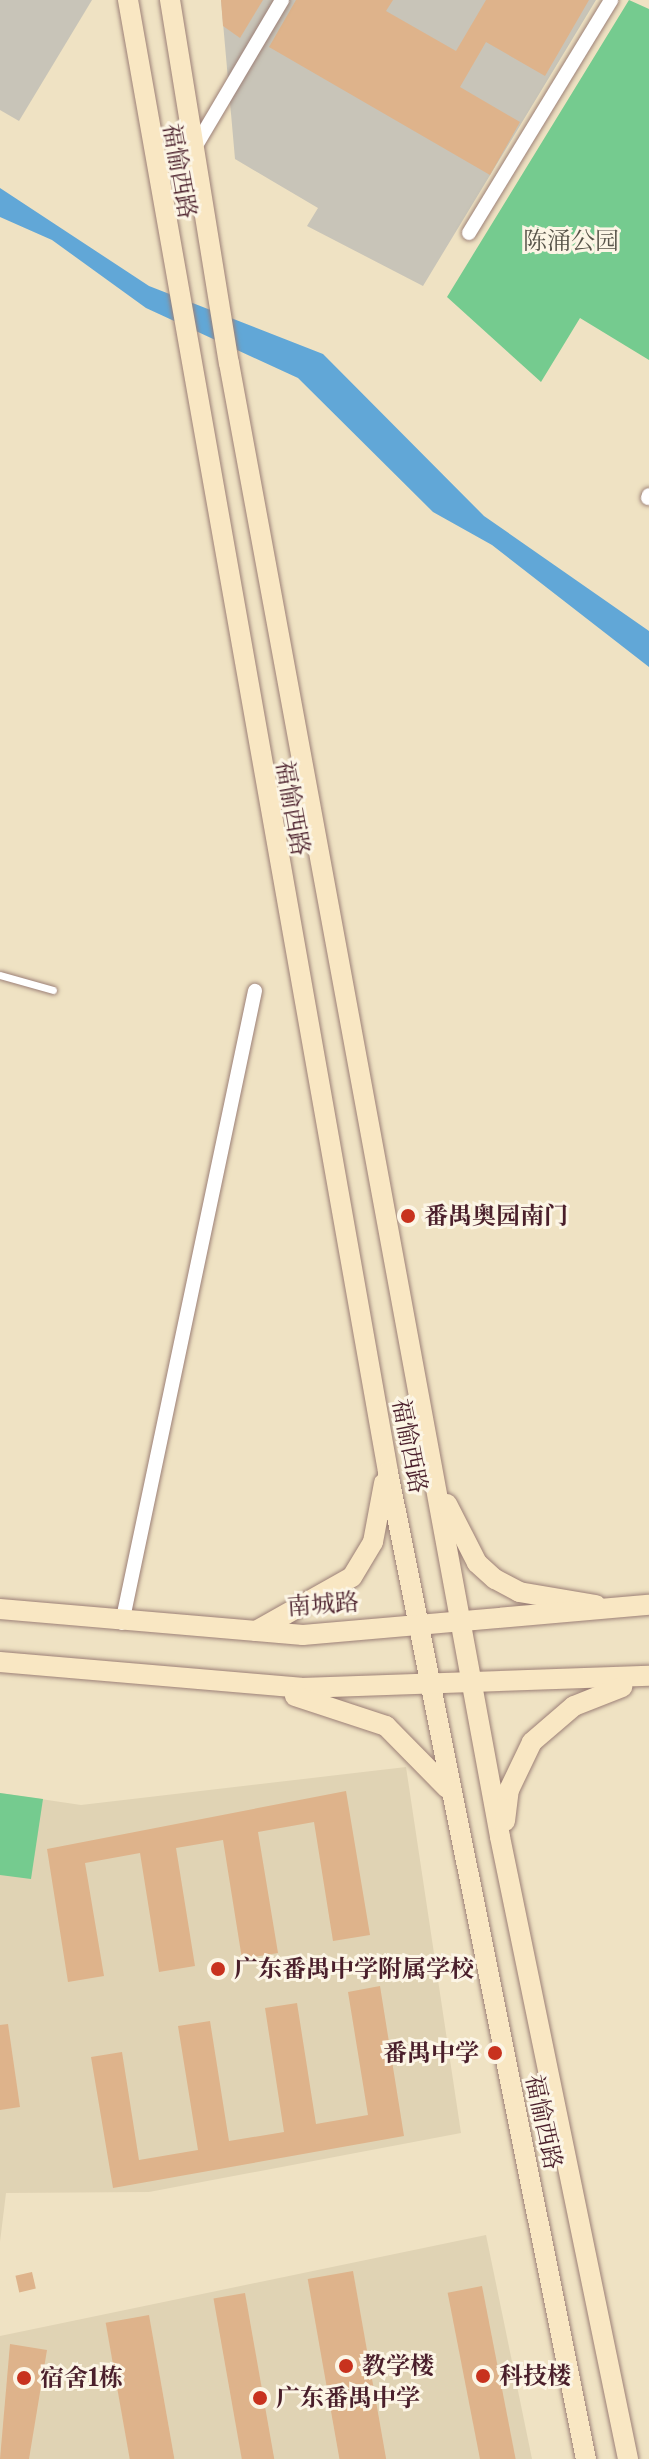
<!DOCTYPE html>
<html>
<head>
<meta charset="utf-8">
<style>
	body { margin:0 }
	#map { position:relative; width:649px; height:2459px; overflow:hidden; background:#efe2c3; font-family:"Libre Caslon Text","Noto Serif SC",serif }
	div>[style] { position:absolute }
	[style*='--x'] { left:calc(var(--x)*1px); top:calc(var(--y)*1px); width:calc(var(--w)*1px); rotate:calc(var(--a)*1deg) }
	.built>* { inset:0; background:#e0d3b4 }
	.industrial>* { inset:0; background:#c8c4b8 }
	.green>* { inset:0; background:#75cb8f }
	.water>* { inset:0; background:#61a7d7 }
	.building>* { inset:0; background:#deb38b; transform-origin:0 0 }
	.roads { filter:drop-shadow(0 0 2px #9c8077) drop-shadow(0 0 2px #9c8077) }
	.lane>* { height:7px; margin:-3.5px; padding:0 3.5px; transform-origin:3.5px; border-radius:3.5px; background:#fff }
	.street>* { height:14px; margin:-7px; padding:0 7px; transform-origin:7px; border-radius:7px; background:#fff }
	.secondary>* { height:20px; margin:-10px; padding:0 10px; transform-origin:10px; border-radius:10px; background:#f9e7c3 }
	.dots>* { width:22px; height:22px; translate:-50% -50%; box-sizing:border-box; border:4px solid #fcf5e5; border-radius:50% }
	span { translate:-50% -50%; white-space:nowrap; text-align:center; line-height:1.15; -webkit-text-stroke:6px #fcf5e5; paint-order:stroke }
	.street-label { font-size:24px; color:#4a1f2b }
	.park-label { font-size:24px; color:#575349 }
	.poi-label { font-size:24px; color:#4a1f2b; font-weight:700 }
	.left { translate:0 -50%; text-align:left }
	.right { translate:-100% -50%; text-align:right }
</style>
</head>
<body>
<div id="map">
	<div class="built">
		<i style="clip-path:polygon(406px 1767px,461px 2133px,149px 2192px,6px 2193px,0 2242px,0 1793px,81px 1805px)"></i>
		<i style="clip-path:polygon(486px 2235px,532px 2459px,0 2459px,0 2336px)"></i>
	</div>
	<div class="industrial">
		<i style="clip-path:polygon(0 0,92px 0,19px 121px,0 110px)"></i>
		<i style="clip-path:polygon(221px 0,596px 0,423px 286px,307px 226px,318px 208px,235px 159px)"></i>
	</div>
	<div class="green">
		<i style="clip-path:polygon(629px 0,649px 9px,649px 360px,580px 318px,541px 382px,447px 297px)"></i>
		<i style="clip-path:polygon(0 1793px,43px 1799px,31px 1879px,0 1875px)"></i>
	</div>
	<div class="water">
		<i style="clip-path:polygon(0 188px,149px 286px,323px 354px,484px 516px,649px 631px,649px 667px,492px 545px,433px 512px,298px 378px,146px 308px,52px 240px,0 217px)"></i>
	</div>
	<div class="building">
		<i style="clip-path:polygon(221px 0,263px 0,240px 38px,223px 26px)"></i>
		<i style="clip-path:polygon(296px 0,393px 0,386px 11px,456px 51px,486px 0,589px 0,545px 76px,486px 42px,460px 87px,520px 122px,490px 175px,269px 47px)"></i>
		<i style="clip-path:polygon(346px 1791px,370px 1935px,333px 1941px,314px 1822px,258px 1832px,278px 1953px,242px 1959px,223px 1840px,176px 1848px,195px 1966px,159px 1972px,140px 1853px,85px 1863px,104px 1976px,68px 1982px,47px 1849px)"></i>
		<i style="clip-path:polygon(380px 1986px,404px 2136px,113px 2188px,91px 2057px,122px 2052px,139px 2160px,198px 2150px,178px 2026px,210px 2021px,229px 2141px,284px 2132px,265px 2008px,297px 2003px,316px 2124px,368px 2115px,348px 1992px)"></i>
		<i style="clip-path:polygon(8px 2024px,20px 2107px,0 2110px,0 2025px)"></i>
		<i style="left:353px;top:2271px;width:191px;height:46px;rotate:80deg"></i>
		<i style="left:32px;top:2272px;width:17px;height:17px;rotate:77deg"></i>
		<i style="left:482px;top:2286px;width:177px;height:35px;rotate:79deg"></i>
		<i style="left:245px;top:2293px;width:169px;height:32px;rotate:80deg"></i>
		<i style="left:149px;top:2315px;width:146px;height:44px;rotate:80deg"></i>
		<i style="clip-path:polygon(10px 2344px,47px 2350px,29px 2459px,0 2459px)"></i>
	</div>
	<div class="roads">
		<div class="lane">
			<i style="--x:0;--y:975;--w:55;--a:15.8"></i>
		</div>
		<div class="street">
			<i style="--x:194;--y:149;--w:173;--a:-59.4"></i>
			<i style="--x:469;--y:233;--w:273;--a:-58.6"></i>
			<i style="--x:648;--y:498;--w:3;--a:-72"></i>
			<i style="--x:122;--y:1623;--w:646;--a:-78.12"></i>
		</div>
		<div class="secondary">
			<i style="--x:128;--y:0;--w:1495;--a:79.98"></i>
			<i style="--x:388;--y:1472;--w:1007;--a:78.66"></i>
			<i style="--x:170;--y:0;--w:368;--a:80.8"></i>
			<i style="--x:229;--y:363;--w:1499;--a:79.58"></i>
			<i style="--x:500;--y:1837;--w:635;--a:78.37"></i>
			<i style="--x:447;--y:1504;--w:66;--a:63"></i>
			<i style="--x:477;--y:1563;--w:24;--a:42"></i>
			<i style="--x:495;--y:1579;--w:27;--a:28"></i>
			<i style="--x:519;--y:1592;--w:78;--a:9.6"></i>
			<i style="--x:0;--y:1609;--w:304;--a:4.9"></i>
			<i style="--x:303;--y:1635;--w:347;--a:-5"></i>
			<i style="--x:256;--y:1631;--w:110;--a:-29.4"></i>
			<i style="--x:352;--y:1577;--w:41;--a:-59"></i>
			<i style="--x:373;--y:1542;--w:60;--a:-79.4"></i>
			<i style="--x:0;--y:1662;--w:302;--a:4.9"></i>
			<i style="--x:301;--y:1688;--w:348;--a:-2"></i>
			<i style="--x:295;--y:1696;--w:96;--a:18.2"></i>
			<i style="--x:386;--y:1726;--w:87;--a:45.5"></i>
			<i style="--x:505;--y:1821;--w:31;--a:-83"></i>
			<i style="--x:509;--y:1790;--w:53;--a:-64.4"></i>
			<i style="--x:532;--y:1742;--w:55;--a:-40.6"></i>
			<i style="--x:574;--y:1706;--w:52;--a:-21.6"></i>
		</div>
	</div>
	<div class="dots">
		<i style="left:408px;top:1216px;background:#c8321e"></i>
		<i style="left:218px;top:1969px;background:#c8321e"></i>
		<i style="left:495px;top:2053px;background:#c8321e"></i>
		<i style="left:346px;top:2366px;background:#c8321e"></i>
		<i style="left:483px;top:2376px;background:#c8321e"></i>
		<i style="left:24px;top:2378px;background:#c8321e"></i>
		<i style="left:260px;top:2398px;background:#c8321e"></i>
	</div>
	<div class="street-label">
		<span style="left:180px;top:171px;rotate:80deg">福愉西路</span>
		<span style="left:293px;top:808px;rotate:80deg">福愉西路</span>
		<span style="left:410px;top:1446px;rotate:79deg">福愉西路</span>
		<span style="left:323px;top:1604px;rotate:-4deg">南城路</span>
		<span style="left:544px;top:2122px;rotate:78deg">福愉西路</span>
	</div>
	<div class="park-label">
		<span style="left:571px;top:241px">陈涌公园</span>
	</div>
	<div class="poi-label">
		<span class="left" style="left:424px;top:1216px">番禺奥园南门</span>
		<span class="left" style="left:234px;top:1969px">广东番禺中学附属学校</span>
		<span class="right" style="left:479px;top:2053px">番禺中学</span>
		<span class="left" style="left:362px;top:2366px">教学楼</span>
		<span class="left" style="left:499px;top:2376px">科技楼</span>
		<span class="left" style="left:40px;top:2378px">宿舍1栋</span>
		<span class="left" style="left:276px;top:2398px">广东番禺中学</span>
	</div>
</div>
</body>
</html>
